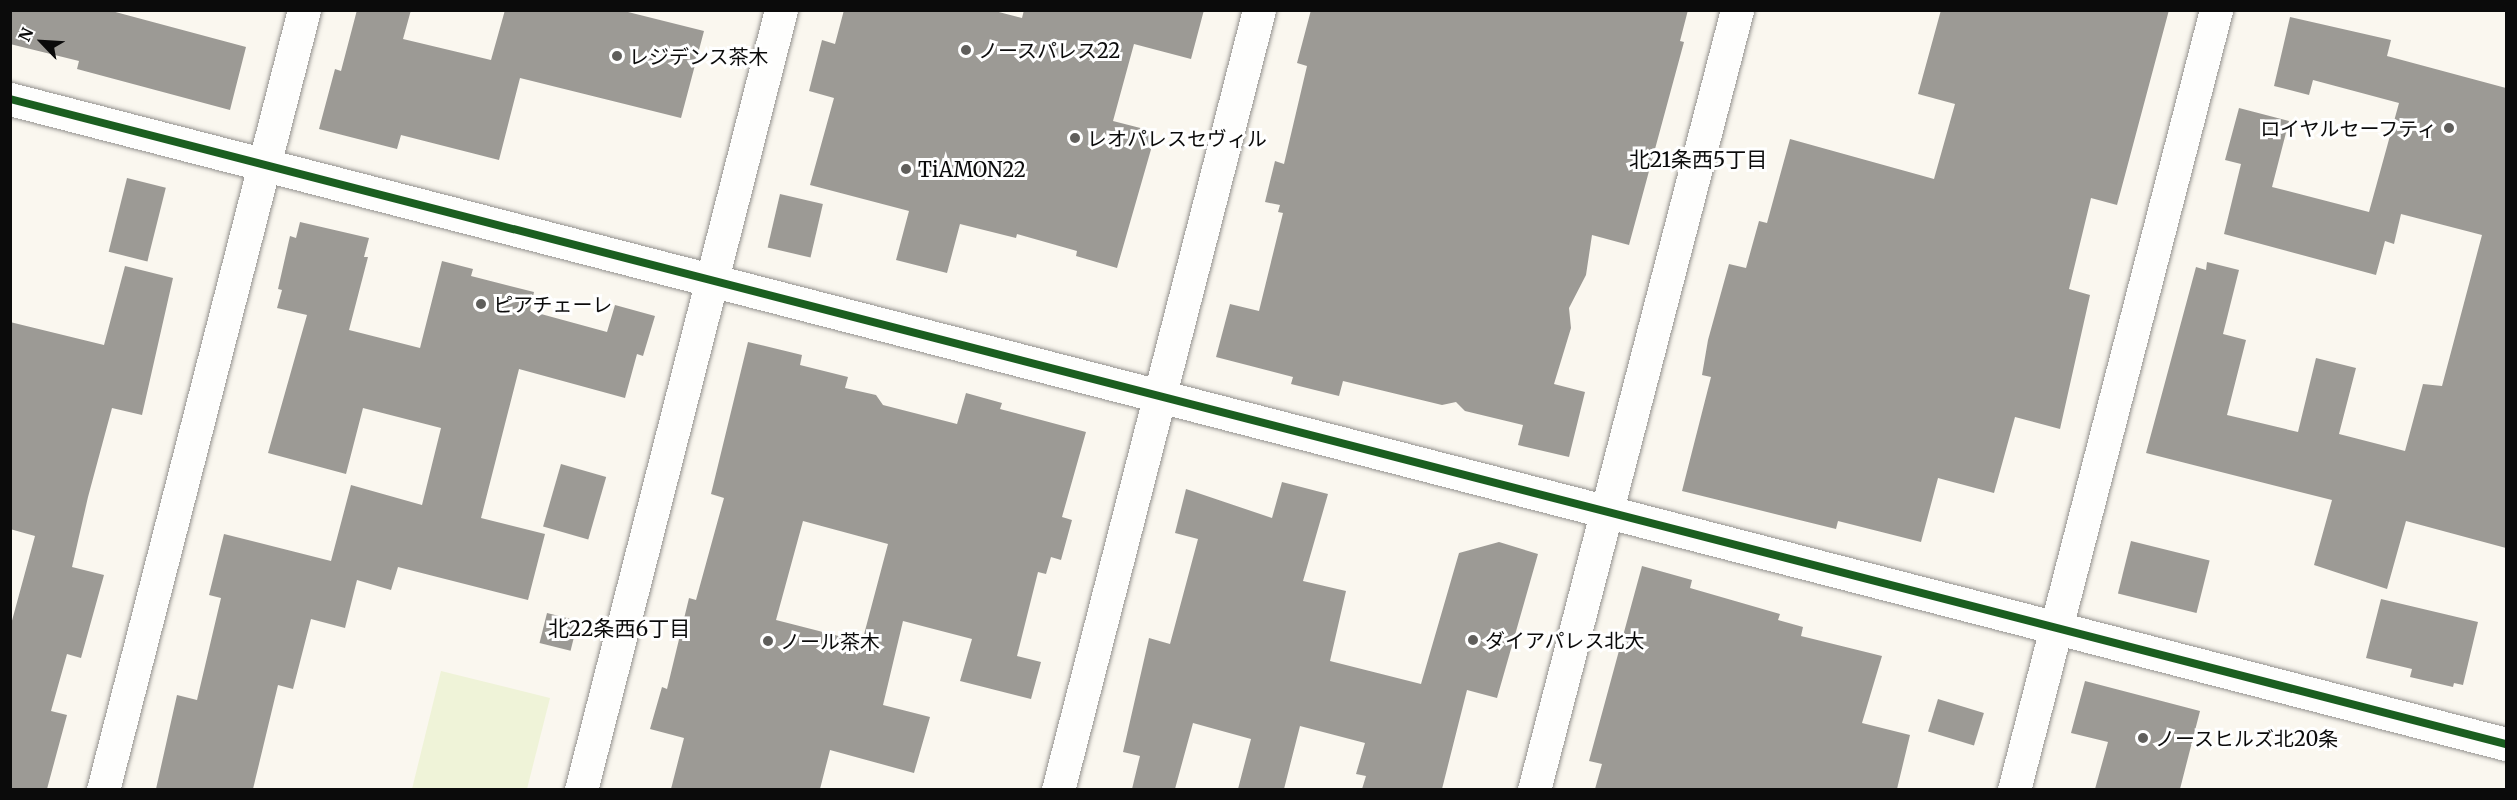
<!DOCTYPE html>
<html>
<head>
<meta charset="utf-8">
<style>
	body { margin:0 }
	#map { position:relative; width:2517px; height:800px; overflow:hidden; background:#faf7ef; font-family:Merriweather,"Noto Sans JP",serif }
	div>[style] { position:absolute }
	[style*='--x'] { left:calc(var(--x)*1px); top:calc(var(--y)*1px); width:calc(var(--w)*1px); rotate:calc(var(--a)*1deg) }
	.pitch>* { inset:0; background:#eff3d8 }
	.building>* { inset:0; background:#9c9a95; transform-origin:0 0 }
	.roads { filter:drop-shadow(0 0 2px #93918e) drop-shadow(0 0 2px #93918e) }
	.street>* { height:33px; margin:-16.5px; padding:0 16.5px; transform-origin:16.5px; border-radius:16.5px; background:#fefefd }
	.cycleway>* { height:8px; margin:-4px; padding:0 4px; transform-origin:4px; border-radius:4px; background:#1b5e20 }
	.dots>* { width:16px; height:16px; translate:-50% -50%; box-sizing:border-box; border:3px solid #fff; border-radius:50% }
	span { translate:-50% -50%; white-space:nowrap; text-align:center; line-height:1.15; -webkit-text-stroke:6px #fff; paint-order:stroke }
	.poi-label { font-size:20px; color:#0b0b0b }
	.left { translate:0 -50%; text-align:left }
	.right { translate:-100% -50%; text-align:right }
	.neighbourhood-label { font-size:21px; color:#0b0b0b }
	.frame { position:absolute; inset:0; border:12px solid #0b0b0b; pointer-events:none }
	.north { position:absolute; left:12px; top:12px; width:60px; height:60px; -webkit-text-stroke:4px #fff; paint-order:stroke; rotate:295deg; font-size:16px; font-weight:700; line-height:24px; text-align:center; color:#0b0b0b }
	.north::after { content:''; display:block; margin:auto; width:21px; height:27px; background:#0b0b0b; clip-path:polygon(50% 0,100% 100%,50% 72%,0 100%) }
</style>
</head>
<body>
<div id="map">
	<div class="pitch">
		<i style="clip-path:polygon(441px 671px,550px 698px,527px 789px,412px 789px)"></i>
	</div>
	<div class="building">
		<i style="clip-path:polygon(10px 10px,108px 10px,246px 47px,230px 110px,77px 69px,79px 61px,10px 44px)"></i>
		<i style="clip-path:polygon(357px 10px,411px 10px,403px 39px,491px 60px,505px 10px,620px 10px,704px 31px,681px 118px,520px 78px,499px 160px,401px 135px,397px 149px,319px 129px,335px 69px,341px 71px)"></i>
		<i style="clip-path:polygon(844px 10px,991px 10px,1022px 18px,1024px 10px,1204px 10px,1191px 59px,1134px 44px,1113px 121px,1156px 132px,1117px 268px,1076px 256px,1077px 251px,1017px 234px,1016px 238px,960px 224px,947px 273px,896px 260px,909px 211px,810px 185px,834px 98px,809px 91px,822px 40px,835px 44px)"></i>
		<i style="clip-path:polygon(1311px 10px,1688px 10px,1680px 41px,1684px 42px,1629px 245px,1592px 235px,1586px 275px,1569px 308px,1571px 328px,1554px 384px,1585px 392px,1569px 457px,1518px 445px,1523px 425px,1465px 411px,1456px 402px,1442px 405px,1343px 381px,1339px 396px,1291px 384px,1293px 377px,1216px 357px,1230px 304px,1259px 311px,1283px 213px,1278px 212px,1280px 205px,1265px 202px,1275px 161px,1284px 164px,1307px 66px,1297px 63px)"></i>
		<i style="clip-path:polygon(1941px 10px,2169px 10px,2117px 205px,2091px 198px,2069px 289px,2090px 295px,2060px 429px,2015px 417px,1994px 493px,1938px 478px,1921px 542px,1838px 521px,1836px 529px,1682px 491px,1711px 377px,1702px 375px,1708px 340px,1729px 264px,1746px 268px,1759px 221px,1767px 223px,1790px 139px,1934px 179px,1955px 104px,1918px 94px)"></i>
		<i style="clip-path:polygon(2290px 17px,2391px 40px,2387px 56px,2506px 88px,2506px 548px,2406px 521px,2387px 589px,2314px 565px,2332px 500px,2146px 453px,2196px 267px,2206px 270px,2207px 262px,2239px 270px,2223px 334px,2246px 340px,2227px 415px,2298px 432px,2316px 358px,2356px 368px,2339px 434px,2405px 451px,2423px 384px,2442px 386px,2482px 235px,2401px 214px,2394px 244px,2385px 241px,2376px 275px,2224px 234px,2241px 164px,2225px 160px,2239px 108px,2289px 121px,2272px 187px,2369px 212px,2399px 103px,2313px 80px,2309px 95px,2274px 86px)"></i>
		<i style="left:127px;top:178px;width:40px;height:76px;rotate:14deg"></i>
		<i style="left:780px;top:194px;width:44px;height:55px;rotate:13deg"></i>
		<i style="clip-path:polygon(300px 222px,369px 238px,364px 257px,368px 257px,349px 330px,420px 348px,442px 261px,473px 269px,471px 276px,534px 292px,530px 311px,607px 332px,615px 305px,655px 316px,643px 356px,637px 354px,625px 398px,519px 369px,481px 518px,545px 534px,528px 600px,398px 567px,391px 590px,357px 580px,345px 628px,311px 619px,293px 689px,278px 685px,253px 789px,156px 789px,177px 695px,197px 700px,221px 598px,209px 595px,224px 534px,331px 561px,351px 485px,422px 505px,441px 428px,363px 408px,346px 474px,268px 453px,307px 315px,277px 308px,282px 290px,278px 289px,290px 236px,296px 238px)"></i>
		<i style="clip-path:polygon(125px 266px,173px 278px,142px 415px,112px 408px,88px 497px,72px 567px,104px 575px,81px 658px,67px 654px,51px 711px,67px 715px,47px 789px,10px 789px,10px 628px,35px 536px,10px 529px,10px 322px,104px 345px)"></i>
		<i style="clip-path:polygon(evenodd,748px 342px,802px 355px,800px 365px,848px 377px,845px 388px,876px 395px,883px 405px,957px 424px,966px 393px,1002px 403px,1000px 409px,1086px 432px,1062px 517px,1072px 520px,1061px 560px,1051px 557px,1046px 574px,1038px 572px,1017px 656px,1041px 662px,1031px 699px,960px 681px,972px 639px,903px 621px,883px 705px,930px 717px,914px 773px,830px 750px,820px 789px,671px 789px,684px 738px,650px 729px,662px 687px,667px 689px,689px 598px,696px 600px,724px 498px,711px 494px,748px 342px,803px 521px,888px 544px,862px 642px,776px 620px,803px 521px)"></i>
		<i style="left:561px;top:464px;width:47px;height:65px;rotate:16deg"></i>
		<i style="clip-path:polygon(1282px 482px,1328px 494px,1303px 581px,1346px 591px,1330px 661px,1421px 684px,1459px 553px,1499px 542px,1538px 554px,1497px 698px,1467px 690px,1442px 789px,1362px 789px,1366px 776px,1356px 774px,1365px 743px,1300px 726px,1284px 789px,1238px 789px,1251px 739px,1193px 723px,1175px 789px,1132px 789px,1140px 756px,1123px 752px,1149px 638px,1170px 644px,1198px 539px,1175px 533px,1186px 489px,1272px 518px)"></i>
		<i style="left:2131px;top:541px;width:81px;height:54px;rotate:14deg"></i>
		<i style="clip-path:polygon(1642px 566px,1692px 580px,1690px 588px,1780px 614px,1778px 620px,1803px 627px,1801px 636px,1882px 656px,1862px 723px,1910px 735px,1897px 789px,1595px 789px,1602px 764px,1589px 761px)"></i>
		<i style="clip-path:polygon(2381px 599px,2478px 622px,2463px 685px,2454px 683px,2453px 687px,2410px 677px,2412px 669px,2366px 658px)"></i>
		<i style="left:547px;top:613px;width:32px;height:31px;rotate:14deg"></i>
		<i style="clip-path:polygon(2085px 681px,2200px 711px,2180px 789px,2095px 789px,2108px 742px,2071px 733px)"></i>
		<i style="left:1938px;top:699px;width:48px;height:34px;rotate:17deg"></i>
	</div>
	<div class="roads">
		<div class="street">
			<i style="--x:10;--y:99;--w:2578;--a:14.49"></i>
			<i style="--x:103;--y:790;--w:805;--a:-75.55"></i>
			<i style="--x:581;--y:790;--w:805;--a:-75.62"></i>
			<i style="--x:1058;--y:790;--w:805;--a:-75.55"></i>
			<i style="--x:1534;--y:790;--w:806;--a:-75.41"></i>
			<i style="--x:2014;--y:790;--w:806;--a:-75.48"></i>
		</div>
	</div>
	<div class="cycleway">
		<i style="--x:10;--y:99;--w:2578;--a:14.49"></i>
	</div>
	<div class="dots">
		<i style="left:966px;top:50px;background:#5f5e5b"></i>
		<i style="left:617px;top:56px;background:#5f5e5b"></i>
		<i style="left:2449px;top:128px;background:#5f5e5b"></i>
		<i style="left:1075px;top:138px;background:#5f5e5b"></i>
		<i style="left:906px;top:169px;background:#5f5e5b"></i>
		<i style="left:481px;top:304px;background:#5f5e5b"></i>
		<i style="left:1473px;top:640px;background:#5f5e5b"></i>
		<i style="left:768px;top:641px;background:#5f5e5b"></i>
		<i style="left:2143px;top:738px;background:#5f5e5b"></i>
	</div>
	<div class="poi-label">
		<span class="left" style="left:978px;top:50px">ノースパレス22</span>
		<span class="left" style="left:629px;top:56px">レジデンス茶木</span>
		<span class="right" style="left:2437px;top:128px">ロイヤルセーフティ</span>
		<span class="left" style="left:1087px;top:138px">レオパレスセヴィル</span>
		<span class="left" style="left:918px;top:169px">TiAMON22</span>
		<span class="left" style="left:493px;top:304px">ピアチェーレ</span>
		<span class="left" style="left:1485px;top:640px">ダイアパレス北大</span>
		<span class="left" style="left:780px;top:641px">ノール茶木</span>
		<span class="left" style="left:2155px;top:738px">ノースヒルズ北20条</span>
	</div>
	<div class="neighbourhood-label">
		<span style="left:1698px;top:160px">北21条西5丁目</span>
		<span style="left:619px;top:629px">北22条西6丁目</span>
	</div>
	<div class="frame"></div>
	<div class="north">N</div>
</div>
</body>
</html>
